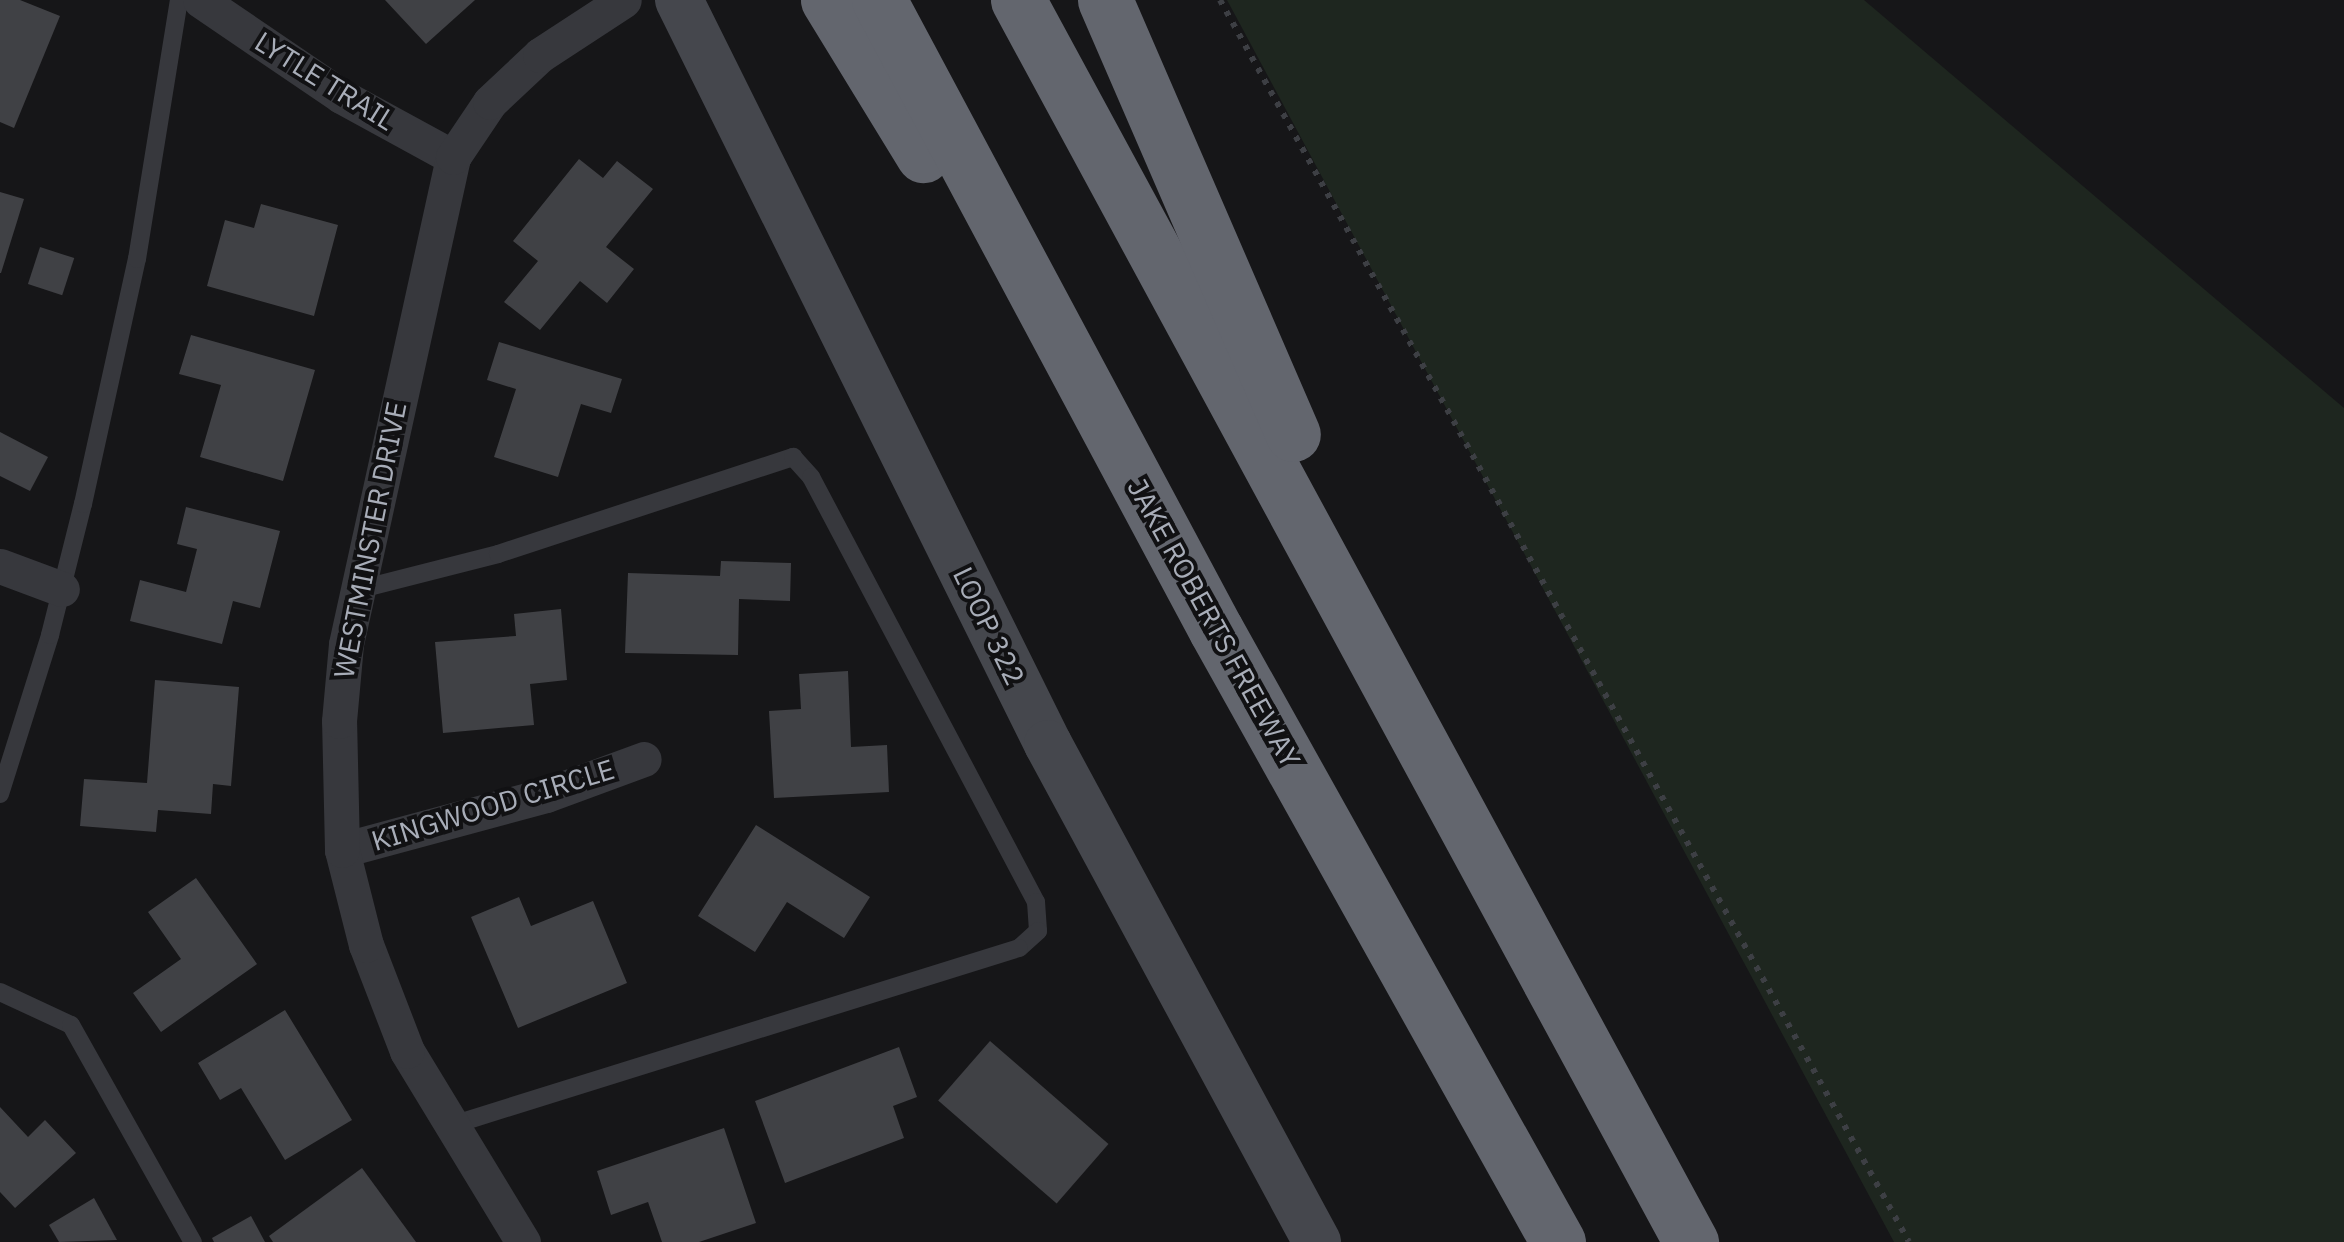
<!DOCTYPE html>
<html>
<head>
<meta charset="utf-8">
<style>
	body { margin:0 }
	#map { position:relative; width:2344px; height:1242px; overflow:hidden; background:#161618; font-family:"IBM Plex Sans",sans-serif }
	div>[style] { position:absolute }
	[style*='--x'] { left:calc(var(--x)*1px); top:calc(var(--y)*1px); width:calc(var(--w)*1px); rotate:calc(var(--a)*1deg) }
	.green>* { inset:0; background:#1e261f }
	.building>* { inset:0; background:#404145; transform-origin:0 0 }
	.path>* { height:6px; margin-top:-3px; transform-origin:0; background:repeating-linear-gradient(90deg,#3d3f44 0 5px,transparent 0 13px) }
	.lane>* { height:18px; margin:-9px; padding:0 9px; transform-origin:9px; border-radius:9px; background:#37383d }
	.street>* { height:35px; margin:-17.5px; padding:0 17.5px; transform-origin:17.5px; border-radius:17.5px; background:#37383d }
	.secondary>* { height:48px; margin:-24px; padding:0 24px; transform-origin:24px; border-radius:24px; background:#45474d }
	.highway>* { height:55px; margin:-27.5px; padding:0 27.5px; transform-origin:27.5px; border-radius:27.5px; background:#63666e }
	span { translate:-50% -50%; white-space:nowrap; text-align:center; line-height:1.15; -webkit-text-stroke:8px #111113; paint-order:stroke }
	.street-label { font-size:28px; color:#a8adb8 }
</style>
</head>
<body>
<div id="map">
	<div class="green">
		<i style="clip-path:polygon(1227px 0,1864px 0,2344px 408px,2344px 1242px,1894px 1242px)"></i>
	</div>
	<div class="building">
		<i style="clip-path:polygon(0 0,20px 0,60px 16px,14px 128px,0 122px)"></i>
		<i style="clip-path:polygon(385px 0,475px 0,426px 44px)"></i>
		<i style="clip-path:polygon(579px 159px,603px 178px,617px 161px,653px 189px,606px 247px,634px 269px,607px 303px,580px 281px,540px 330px,504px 302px,538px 261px,513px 241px)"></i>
		<i style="clip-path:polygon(0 192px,24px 199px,1px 273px,0 273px)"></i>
		<i style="clip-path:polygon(261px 204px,338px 225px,314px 316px,207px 286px,225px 220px,254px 228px)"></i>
		<i style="left:40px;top:247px;width:36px;height:39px;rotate:18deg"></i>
		<i style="clip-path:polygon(191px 335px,315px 370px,283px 481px,200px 457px,221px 385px,179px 374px)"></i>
		<i style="clip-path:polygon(499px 342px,622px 379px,611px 413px,581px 404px,558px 477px,494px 457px,516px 389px,487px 380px)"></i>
		<i style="clip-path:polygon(0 432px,48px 457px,30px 491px,0 476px)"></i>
		<i style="clip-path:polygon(186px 507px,280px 531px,260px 608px,233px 601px,222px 644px,130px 621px,140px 580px,186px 592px,197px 549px,177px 544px)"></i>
		<i style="clip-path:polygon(721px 561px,791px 563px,790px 601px,739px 599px,738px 655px,625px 653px,628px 573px,720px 576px)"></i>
		<i style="clip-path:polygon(561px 609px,567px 680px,530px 684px,534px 725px,443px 733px,435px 642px,516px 636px,514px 614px)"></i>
		<i style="clip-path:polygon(848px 671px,851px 747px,887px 745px,889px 792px,774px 798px,769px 711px,801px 709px,799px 674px)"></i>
		<i style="clip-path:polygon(155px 680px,239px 687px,231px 786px,213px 784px,211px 814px,158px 810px,156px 832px,80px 826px,84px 779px,147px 783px)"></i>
		<i style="clip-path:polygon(756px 825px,870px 897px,844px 938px,787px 902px,755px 952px,698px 916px)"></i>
		<i style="clip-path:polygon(196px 878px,257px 964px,161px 1032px,133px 993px,181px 959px,148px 912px)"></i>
		<i style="clip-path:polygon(519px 897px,531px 926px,593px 901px,627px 983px,518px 1028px,471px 917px)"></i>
		<i style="clip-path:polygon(285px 1010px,352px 1120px,285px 1160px,241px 1088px,220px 1100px,198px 1063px)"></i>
		<i style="left:990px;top:1041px;width:157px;height:79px;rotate:41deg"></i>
		<i style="clip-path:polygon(899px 1047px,917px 1097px,893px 1106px,904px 1138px,785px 1183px,755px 1101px)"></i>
		<i style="clip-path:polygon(0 1107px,28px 1137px,45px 1120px,76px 1153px,15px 1208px,0 1192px)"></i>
		<i style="clip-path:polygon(724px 1128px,756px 1223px,699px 1242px,662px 1242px,648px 1202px,611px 1215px,597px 1171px)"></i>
		<i style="clip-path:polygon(362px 1168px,416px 1242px,273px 1242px,269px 1236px)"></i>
		<i style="clip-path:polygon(94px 1198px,117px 1240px,59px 1242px,49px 1225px)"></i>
		<i style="clip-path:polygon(251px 1216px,265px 1242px,214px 1242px,212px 1238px)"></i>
	</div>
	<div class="path">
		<i style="--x:1220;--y:0;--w:1420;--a:60.98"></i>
	</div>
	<div class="lane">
		<i style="--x:357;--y:590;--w:146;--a:-14.3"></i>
		<i style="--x:498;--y:554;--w:311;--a:-18.2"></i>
		<i style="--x:793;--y:457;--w:27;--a:48"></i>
		<i style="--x:811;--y:477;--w:481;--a:62.1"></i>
		<i style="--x:1036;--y:902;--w:29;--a:86"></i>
		<i style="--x:1038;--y:931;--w:25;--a:138"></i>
		<i style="--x:1019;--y:948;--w:594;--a:162.66"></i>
		<i style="--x:0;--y:794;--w:167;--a:-72.5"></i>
		<i style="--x:50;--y:635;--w:135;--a:-75.9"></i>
		<i style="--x:83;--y:504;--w:251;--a:-77.6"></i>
		<i style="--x:137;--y:259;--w:262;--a:-80.8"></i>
		<i style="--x:0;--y:992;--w:78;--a:24.9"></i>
		<i style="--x:71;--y:1025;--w:249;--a:60.7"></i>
	</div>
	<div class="street">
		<i style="--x:200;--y:0;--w:171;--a:34.2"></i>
		<i style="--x:341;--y:96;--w:128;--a:28.6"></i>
		<i style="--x:0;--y:566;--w:66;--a:20.4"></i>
		<i style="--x:342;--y:850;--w:211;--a:-15.1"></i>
		<i style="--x:546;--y:795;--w:104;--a:-20.2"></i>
		<i style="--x:523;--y:1242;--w:223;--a:-121.3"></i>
		<i style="--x:407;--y:1051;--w:114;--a:-111.1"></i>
		<i style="--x:366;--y:945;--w:98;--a:-104.2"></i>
		<i style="--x:342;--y:850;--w:129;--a:-91.3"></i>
		<i style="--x:339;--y:721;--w:77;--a:-84.8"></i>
		<i style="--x:346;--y:644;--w:499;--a:-77.6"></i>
		<i style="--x:453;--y:157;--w:66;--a:-56.1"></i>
		<i style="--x:490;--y:102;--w:69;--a:-43.2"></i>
		<i style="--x:540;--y:55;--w:100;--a:-33.2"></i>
	</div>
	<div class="secondary">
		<i style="--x:679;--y:0;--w:830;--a:63.62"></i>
		<i style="--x:1048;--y:744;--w:566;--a:61.62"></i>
	</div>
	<div class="highway">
		<i style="--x:828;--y:0;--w:182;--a:58.5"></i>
		<i style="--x:879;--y:0;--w:714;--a:61.86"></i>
		<i style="--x:1216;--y:630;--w:701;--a:60.8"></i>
		<i style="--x:1018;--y:0;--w:1413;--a:61.55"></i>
		<i style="--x:1105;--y:0;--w:473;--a:66.6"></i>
	</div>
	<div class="street-label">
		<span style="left:325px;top:81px;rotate:32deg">LYTLE TRAIL</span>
		<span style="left:370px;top:540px;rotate:-79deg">WESTMINSTER DRIVE</span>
		<span style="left:1214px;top:623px;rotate:61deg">JAKE ROBERTS FREEWAY</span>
		<span style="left:989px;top:626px;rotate:64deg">LOOP 322</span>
		<span style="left:493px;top:805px;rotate:-17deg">KINGWOOD CIRCLE</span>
	</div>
</div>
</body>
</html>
